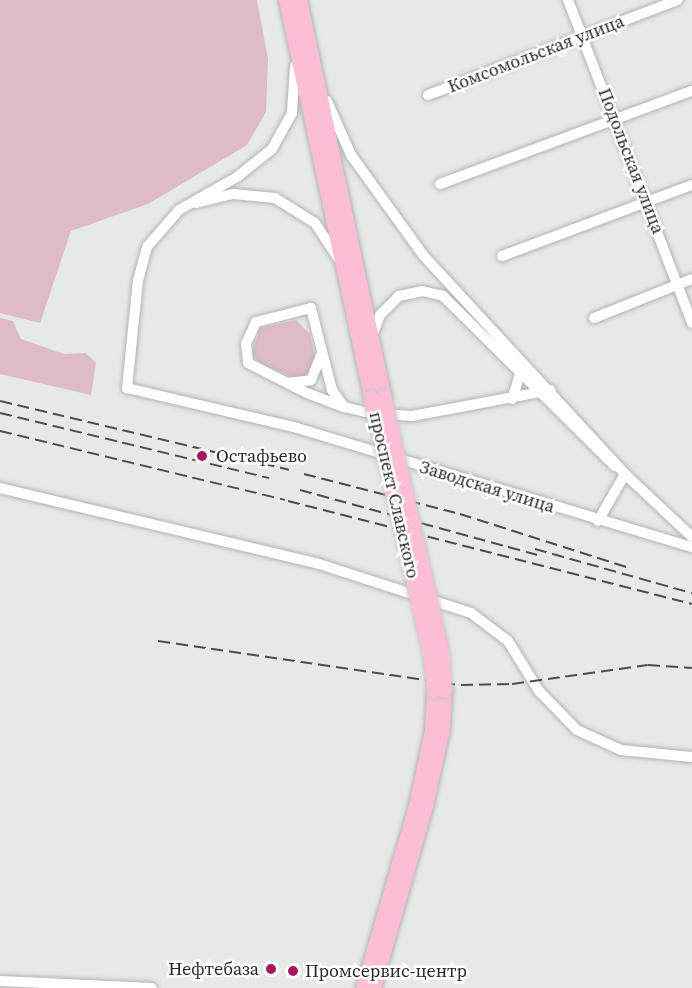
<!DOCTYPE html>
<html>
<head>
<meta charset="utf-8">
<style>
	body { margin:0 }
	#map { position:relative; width:692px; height:988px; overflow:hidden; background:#e6eae7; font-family:"Source Serif 4",serif }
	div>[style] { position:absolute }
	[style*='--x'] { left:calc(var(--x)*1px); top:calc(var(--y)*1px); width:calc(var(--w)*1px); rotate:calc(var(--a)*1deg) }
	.green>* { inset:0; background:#debbc7 }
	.roads { filter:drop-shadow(0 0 2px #b1b4b2) drop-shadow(0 0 2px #b1b4b2) }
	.minor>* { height:10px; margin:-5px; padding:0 5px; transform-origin:5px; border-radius:5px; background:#fff }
	.major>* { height:14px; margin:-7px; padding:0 7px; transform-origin:7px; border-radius:7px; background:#fcbed6 }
	.rail>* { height:2px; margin-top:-1px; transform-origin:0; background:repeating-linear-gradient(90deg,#4c4e4d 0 12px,transparent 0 18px) }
	.bridges { filter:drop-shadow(0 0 2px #c7c7c7) drop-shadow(0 0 2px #c7c7c7) }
	.major-bridge>* { height:14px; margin:-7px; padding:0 7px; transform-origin:7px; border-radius:7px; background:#fcbed6 }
	.dots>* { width:16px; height:16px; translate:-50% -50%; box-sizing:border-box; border:3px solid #fff; border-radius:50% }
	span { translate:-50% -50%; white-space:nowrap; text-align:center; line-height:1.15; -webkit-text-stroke:5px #fff; paint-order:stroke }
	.street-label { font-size:18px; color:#262726 }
	.poi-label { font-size:18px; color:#262726 }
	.left { translate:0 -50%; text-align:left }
	.right { translate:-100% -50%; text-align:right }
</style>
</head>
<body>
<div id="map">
	<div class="green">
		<i style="clip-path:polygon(0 0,257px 0,268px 59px,266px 112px,247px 145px,148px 204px,71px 231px,40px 323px,0 313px)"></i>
		<i style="clip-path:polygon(0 318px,13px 321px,21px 339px,64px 354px,86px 353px,96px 363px,91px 395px,0 374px)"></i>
		<i style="clip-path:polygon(296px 320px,310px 334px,316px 363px,310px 376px,295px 378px,260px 364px,252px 353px,260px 328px)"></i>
	</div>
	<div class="roads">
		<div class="minor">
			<i style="--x:568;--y:0;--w:346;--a:69"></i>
			<i style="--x:295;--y:66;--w:47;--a:93.7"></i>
			<i style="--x:292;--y:113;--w:41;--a:119.1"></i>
			<i style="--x:272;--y:149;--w:45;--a:141.3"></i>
			<i style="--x:237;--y:177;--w:67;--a:150.4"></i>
			<i style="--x:179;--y:210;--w:49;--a:130.9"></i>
			<i style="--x:147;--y:247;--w:34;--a:105"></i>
			<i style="--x:138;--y:280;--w:109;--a:95.8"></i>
			<i style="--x:127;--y:388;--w:175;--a:13.2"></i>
			<i style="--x:297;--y:428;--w:413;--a:16.8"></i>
			<i style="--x:428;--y:95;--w:267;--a:-20.8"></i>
			<i style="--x:327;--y:101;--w:59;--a:66"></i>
			<i style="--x:351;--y:155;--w:123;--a:54.2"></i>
			<i style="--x:423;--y:255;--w:298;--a:47.3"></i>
			<i style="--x:625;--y:474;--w:92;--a:43.2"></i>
			<i style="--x:440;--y:184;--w:269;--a:-20.3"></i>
			<i style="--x:196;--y:203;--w:38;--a:-14"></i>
			<i style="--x:233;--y:194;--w:42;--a:5.4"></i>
			<i style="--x:275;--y:198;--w:47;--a:32"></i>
			<i style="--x:315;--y:223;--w:42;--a:56.7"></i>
			<i style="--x:502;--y:256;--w:203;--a:-20.5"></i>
			<i style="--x:594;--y:318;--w:105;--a:-21.7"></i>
			<i style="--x:372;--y:336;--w:22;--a:-69"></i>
			<i style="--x:380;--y:315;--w:27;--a:-45"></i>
			<i style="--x:399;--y:296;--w:24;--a:-12"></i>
			<i style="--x:422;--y:291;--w:22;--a:13"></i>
			<i style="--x:443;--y:296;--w:242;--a:44.7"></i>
			<i style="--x:288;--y:383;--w:23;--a:-7"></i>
			<i style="--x:311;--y:380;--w:29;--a:-68"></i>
			<i style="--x:512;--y:399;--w:29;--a:-72"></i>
			<i style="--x:344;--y:407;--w:21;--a:-125"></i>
			<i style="--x:332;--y:390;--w:85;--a:-104.4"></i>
			<i style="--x:311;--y:308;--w:57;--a:165.7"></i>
			<i style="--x:256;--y:322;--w:23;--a:115"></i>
			<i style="--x:246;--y:343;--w:20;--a:84"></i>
			<i style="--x:248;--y:363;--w:66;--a:27"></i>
			<i style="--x:307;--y:393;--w:40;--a:21"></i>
			<i style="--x:344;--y:407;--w:27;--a:13"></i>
			<i style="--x:370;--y:413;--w:42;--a:4.1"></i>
			<i style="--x:412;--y:416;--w:141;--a:-10.6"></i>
			<i style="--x:0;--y:488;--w:325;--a:13.4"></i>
			<i style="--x:316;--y:563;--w:163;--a:17.9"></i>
			<i style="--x:471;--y:613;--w:46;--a:37.1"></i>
			<i style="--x:508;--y:641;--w:59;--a:58.2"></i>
			<i style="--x:539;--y:691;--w:54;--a:45.7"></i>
			<i style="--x:577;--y:730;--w:48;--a:24.4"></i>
			<i style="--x:621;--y:750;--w:71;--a:5.6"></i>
			<i style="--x:598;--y:521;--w:54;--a:-60.1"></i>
			<i style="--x:0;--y:981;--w:152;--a:2.6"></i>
		</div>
		<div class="major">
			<i style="--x:286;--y:0;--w:407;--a:77.9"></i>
			<i style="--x:300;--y:0;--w:405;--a:78"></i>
			<i style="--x:363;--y:988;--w:190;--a:-73.8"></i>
			<i style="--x:416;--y:806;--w:78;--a:-78.1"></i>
			<i style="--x:432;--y:730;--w:39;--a:-87"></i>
			<i style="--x:374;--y:988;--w:188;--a:-74"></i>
			<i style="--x:426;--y:807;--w:80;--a:-77.7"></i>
			<i style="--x:443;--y:729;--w:38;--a:-87"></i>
		</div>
	</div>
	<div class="rail">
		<i style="--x:0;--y:401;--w:297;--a:13.4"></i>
		<i style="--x:0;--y:413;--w:277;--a:13.6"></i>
		<i style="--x:0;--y:431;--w:293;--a:13.6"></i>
		<i style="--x:304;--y:474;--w:161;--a:14.4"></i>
		<i style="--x:460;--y:514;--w:177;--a:17.7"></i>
		<i style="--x:300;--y:490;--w:251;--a:15.3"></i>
		<i style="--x:288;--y:501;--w:417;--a:14.3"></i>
		<i style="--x:535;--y:549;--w:163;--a:15.7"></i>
		<i style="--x:158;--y:641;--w:306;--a:8.3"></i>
		<i style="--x:461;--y:685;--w:51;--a:-1.1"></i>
		<i style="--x:512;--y:684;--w:137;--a:-8"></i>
		<i style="--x:648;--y:665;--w:44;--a:3.9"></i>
	</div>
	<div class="bridges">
		<div class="major-bridge">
			<i style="--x:384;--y:396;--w:262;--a:77.2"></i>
			<i style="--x:442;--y:652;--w:39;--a:86"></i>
			<i style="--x:371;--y:398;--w:262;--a:77"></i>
			<i style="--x:430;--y:653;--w:38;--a:84"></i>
		</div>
	</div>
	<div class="dots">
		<i style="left:202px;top:456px;background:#a3185f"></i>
		<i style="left:271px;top:969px;background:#a3185f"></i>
		<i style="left:293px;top:971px;background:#a3185f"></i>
	</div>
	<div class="street-label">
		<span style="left:536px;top:54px;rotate:-21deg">Комсомольская улица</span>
		<span style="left:631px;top:161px;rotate:69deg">Подольская улица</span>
		<span style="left:487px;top:487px;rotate:17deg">Заводская улица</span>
		<span style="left:394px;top:495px;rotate:77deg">проспект Славского</span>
	</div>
	<div class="poi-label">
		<span class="left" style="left:216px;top:456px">Остафьево</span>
		<span class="right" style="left:259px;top:969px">Нефтебаза</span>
		<span class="left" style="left:305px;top:971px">Промсервис-центр</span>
	</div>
</div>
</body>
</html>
